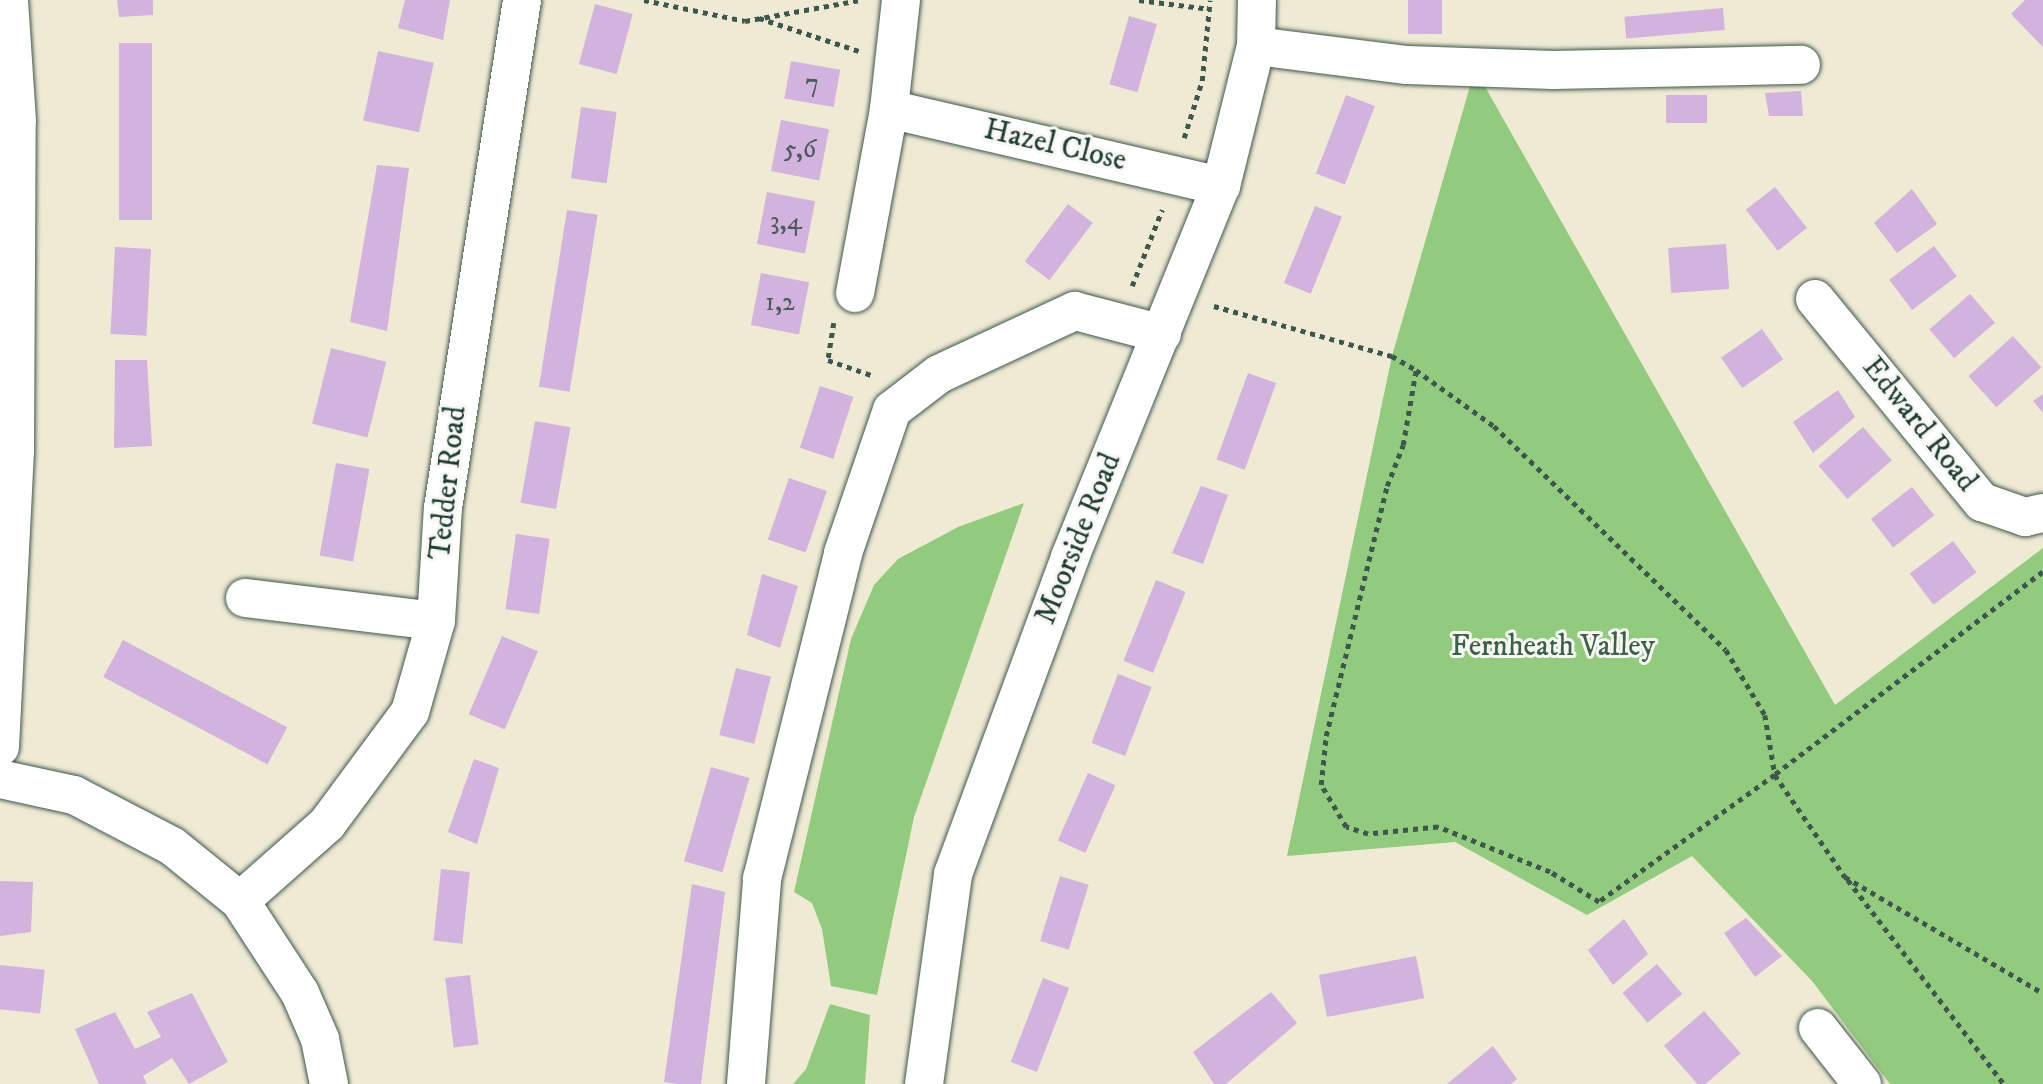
<!DOCTYPE html>
<html>
<head>
<meta charset="utf-8">
<style>
	body { margin:0 }
	#map { position:relative; width:2043px; height:1084px; overflow:hidden; background:#efead4; font-family:"IM FELL DW Pica",serif }
	div>[style] { position:absolute }
	[style*='--x'] { left:calc(var(--x)*1px); top:calc(var(--y)*1px); width:calc(var(--w)*1px); rotate:calc(var(--a)*1deg) }
	.green>* { inset:0; background:#93cb7e }
	.building>* { inset:0; background:#d1b3dd; transform-origin:0 0 }
	.path>* { height:4.5px; margin-top:-2.25px; transform-origin:0; background:repeating-linear-gradient(90deg,#3e574c 0 5px,transparent 0 10px) }
	.roads { filter:drop-shadow(0 0 2px #3e574c) drop-shadow(0 0 2px #3e574c) }
	.minor>* { height:38px; margin:-19px; padding:0 19px; transform-origin:19px; border-radius:19px; background:#fff }
	span { translate:-50% -50%; white-space:nowrap; text-align:center; line-height:1.15; -webkit-text-stroke:6px #f6f6f2; paint-order:stroke }
	.number-label { font-size:26px; color:#4c5a5e }
	.number-label span { -webkit-text-stroke-width:0 }
	.street-label { font-size:30px; color:#1f3d34 }
	.park-label { font-size:30px; color:#3c6046 }
</style>
</head>
<body>
<div id="map">
	<div class="green">
		<i style="clip-path:polygon(1475px 69px,1835px 705px,2043px 548px,2043px 1084px,1890px 1084px,1812px 981px,1692px 856px,1587px 915px,1455px 842px,1287px 856px,1392px 356px)"></i>
		<i style="clip-path:polygon(1024px 503px,914px 817px,877px 995px,831px 986px,822px 929px,812px 903px,794px 892px,851px 639px,874px 585px,898px 559px,958px 527px)"></i>
		<i style="clip-path:polygon(830px 1004px,870px 1015px,865px 1084px,793px 1084px,806px 1069px)"></i>
	</div>
	<div class="building">
		<i style="clip-path:polygon(117px 0,153px 0,153px 15px,119px 17px)"></i>
		<i style="clip-path:polygon(405px 0,450px 0,443px 40px,398px 28px)"></i>
		<i style="left:1408px;top:0;width:34px;height:34px"></i>
		<i style="clip-path:polygon(2025px 0,2043px 0,2043px 47px,2011px 14px)"></i>
		<i style="left:595px;top:4px;width:39px;height:62px;rotate:15deg"></i>
		<i style="left:1723px;top:8px;width:22px;height:99px;rotate:85deg"></i>
		<i style="left:1129px;top:16px;width:29px;height:71px;rotate:16deg"></i>
		<i style="left:152px;top:43px;width:177px;height:33px;rotate:90deg"></i>
		<i style="left:378px;top:51px;width:57px;height:71px;rotate:12deg"></i>
		<i style="left:791px;top:61px;width:50px;height:38px;rotate:10deg"></i>
		<i style="clip-path:polygon(1801px 91px,1803px 116px,1769px 116px,1765px 93px)"></i>
		<i style="left:1346px;top:95px;width:31px;height:84px;rotate:21deg"></i>
		<i style="left:1707px;top:95px;width:28px;height:41px;rotate:90deg"></i>
		<i style="left:581px;top:107px;width:36px;height:72px;rotate:8deg"></i>
		<i style="left:781px;top:120px;width:49px;height:52px;rotate:11deg"></i>
		<i style="clip-path:polygon(377px 165px,409px 168px,387px 331px,350px 322px)"></i>
		<i style="left:1775px;top:187px;width:52px;height:37px;rotate:52deg"></i>
		<i style="clip-path:polygon(1912px 189px,1937px 224px,1897px 253px,1874px 223px)"></i>
		<i style="left:767px;top:192px;width:49px;height:53px;rotate:11deg"></i>
		<i style="left:1068px;top:204px;width:31px;height:72px;rotate:37deg"></i>
		<i style="left:1315px;top:206px;width:29px;height:83px;rotate:22deg"></i>
		<i style="left:567px;top:210px;width:31px;height:179px;rotate:9deg"></i>
		<i style="left:1726px;top:244px;width:45px;height:58px;rotate:86deg"></i>
		<i style="left:1934px;top:246px;width:38px;height:56px;rotate:53deg"></i>
		<i style="left:115px;top:247px;width:36px;height:87px;rotate:3deg"></i>
		<i style="left:761px;top:273px;width:49px;height:53px;rotate:11deg"></i>
		<i style="left:1970px;top:294px;width:38px;height:54px;rotate:49deg"></i>
		<i style="left:1762px;top:329px;width:37px;height:50px;rotate:55deg"></i>
		<i style="left:2013px;top:336px;width:42px;height:60px;rotate:48deg"></i>
		<i style="left:331px;top:348px;width:57px;height:78px;rotate:14deg"></i>
		<i style="clip-path:polygon(115px 360px,147px 360px,152px 446px,114px 448px)"></i>
		<i style="left:1248px;top:373px;width:30px;height:92px;rotate:20deg"></i>
		<i style="left:820px;top:386px;width:35px;height:65px;rotate:18deg"></i>
		<i style="clip-path:polygon(1838px 390px,1855px 417px,1813px 453px,1793px 422px)"></i>
		<i style="clip-path:polygon(2043px 394px,2043px 413px,2033px 401px)"></i>
		<i style="left:535px;top:421px;width:36px;height:83px;rotate:10deg"></i>
		<i style="left:1863px;top:427px;width:44px;height:59px;rotate:49deg"></i>
		<i style="left:336px;top:463px;width:34px;height:94px;rotate:10deg"></i>
		<i style="left:789px;top:478px;width:40px;height:65px;rotate:19deg"></i>
		<i style="clip-path:polygon(1201px 486px,1228px 495px,1203px 564px,1172px 553px)"></i>
		<i style="left:1912px;top:487px;width:36px;height:52px;rotate:52deg"></i>
		<i style="left:516px;top:534px;width:34px;height:76px;rotate:8deg"></i>
		<i style="left:1953px;top:541px;width:39px;height:54px;rotate:53deg"></i>
		<i style="clip-path:polygon(762px 574px,798px 586px,780px 648px,747px 635px)"></i>
		<i style="left:1156px;top:580px;width:32px;height:87px;rotate:22deg"></i>
		<i style="left:502px;top:636px;width:39px;height:85px;rotate:23deg"></i>
		<i style="left:123px;top:640px;width:186px;height:42px;rotate:28deg"></i>
		<i style="left:736px;top:668px;width:36px;height:69px;rotate:14deg"></i>
		<i style="left:1118px;top:674px;width:36px;height:74px;rotate:21deg"></i>
		<i style="clip-path:polygon(474px 759px,499px 768px,477px 844px,448px 832px)"></i>
		<i style="left:711px;top:767px;width:40px;height:98px;rotate:16deg"></i>
		<i style="left:1088px;top:773px;width:30px;height:74px;rotate:24deg"></i>
		<i style="left:441px;top:869px;width:29px;height:72px;rotate:6deg"></i>
		<i style="left:1060px;top:876px;width:30px;height:68px;rotate:17deg"></i>
		<i style="clip-path:polygon(0 881px,33px 882px,31px 932px,0 936px)"></i>
		<i style="clip-path:polygon(692px 884px,725px 892px,701px 1084px,678px 1084px,664px 1082px)"></i>
		<i style="clip-path:polygon(1746px 918px,1782px 956px,1755px 977px,1724px 933px)"></i>
		<i style="clip-path:polygon(1624px 919px,1648px 954px,1613px 985px,1588px 950px)"></i>
		<i style="left:1416px;top:956px;width:43px;height:99px;rotate:79deg"></i>
		<i style="left:1657px;top:964px;width:39px;height:45px;rotate:50deg"></i>
		<i style="left:0;top:965px;width:45px;height:44px;rotate:6deg"></i>
		<i style="left:470px;top:975px;width:70px;height:25px;rotate:83deg"></i>
		<i style="left:1043px;top:978px;width:28px;height:90px;rotate:21deg"></i>
		<i style="clip-path:polygon(1271px 992px,1297px 1023px,1226px 1084px,1214px 1084px,1193px 1052px)"></i>
		<i style="clip-path:polygon(192px 993px,228px 1062px,189px 1084px,172px 1058px,143px 1076px,147px 1084px,99px 1084px,75px 1029px,115px 1012px,135px 1049px,161px 1037px,147px 1012px)"></i>
		<i style="left:1704px;top:1011px;width:56px;height:53px;rotate:49deg"></i>
		<i style="clip-path:polygon(1493px 1046px,1517px 1079px,1511px 1084px,1447px 1084px)"></i>
	</div>
	<div class="path">
		<i style="--x:644;--y:0;--w:103;--a:11.7"></i>
		<i style="--x:745;--y:21;--w:118;--a:-10.3"></i>
		<i style="--x:1139;--y:0;--w:72;--a:7.2"></i>
		<i style="--x:759;--y:18;--w:105;--a:18.3"></i>
		<i style="--x:1184;--y:138;--w:60;--a:-72.5"></i>
		<i style="--x:1202;--y:81;--w:81;--a:-84.4"></i>
		<i style="--x:1132;--y:286;--w:82;--a:-68.5"></i>
		<i style="--x:1214;--y:306;--w:185;--a:15.7"></i>
		<i style="--x:1392;--y:356;--w:28;--a:30"></i>
		<i style="--x:1416;--y:370;--w:96;--a:35.7"></i>
		<i style="--x:1494;--y:426;--w:322;--a:44"></i>
		<i style="--x:1726;--y:650;--w:76;--a:59"></i>
		<i style="--x:1765;--y:715;--w:61;--a:80.5"></i>
		<i style="--x:1775;--y:775;--w:217;--a:144.2"></i>
		<i style="--x:1599;--y:902;--w:57;--a:-148.5"></i>
		<i style="--x:1550;--y:872;--w:121;--a:-158.1"></i>
		<i style="--x:1438;--y:827;--w:70;--a:174.3"></i>
		<i style="--x:1368;--y:834;--w:23;--a:-162"></i>
		<i style="--x:1346;--y:827;--w:49;--a:-120.8"></i>
		<i style="--x:1321;--y:785;--w:49;--a:-84.2"></i>
		<i style="--x:1326;--y:736;--w:257;--a:-76.3"></i>
		<i style="--x:1387;--y:486;--w:44;--a:-68.7"></i>
		<i style="--x:1403;--y:445;--w:76;--a:-80.2"></i>
		<i style="--x:834;--y:323;--w:37;--a:99"></i>
		<i style="--x:828;--y:360;--w:49;--a:19.2"></i>
		<i style="--x:2043;--y:572;--w:336;--a:142.9"></i>
		<i style="--x:1775;--y:775;--w:124;--a:55.5"></i>
		<i style="--x:1845;--y:877;--w:229;--a:30.4"></i>
		<i style="--x:1848;--y:880;--w:257;--a:52.6"></i>
	</div>
	<div class="roads">
		<div class="minor">
			<i style="--x:901;--y:0;--w:110;--a:96.3"></i>
			<i style="--x:889;--y:109;--w:341;--a:13.1"></i>
			<i style="--x:1256;--y:46;--w:152;--a:7.2"></i>
			<i style="--x:1407;--y:65;--w:146;--a:2"></i>
			<i style="--x:1553;--y:70;--w:248;--a:-1.2"></i>
			<i style="--x:855;--y:293;--w:187;--a:-79.5"></i>
			<i style="--x:1815;--y:299;--w:263;--a:50.6"></i>
			<i style="--x:1982;--y:502;--w:46;--a:19.2"></i>
			<i style="--x:2025;--y:517;--w:18;--a:-13"></i>
			<i style="--x:245;--y:598;--w:192;--a:6.9"></i>
			<i style="--x:0;--y:747;--w:297;--a:-87.1"></i>
			<i style="--x:15;--y:450;--w:329;--a:-89.7"></i>
			<i style="--x:17;--y:121;--w:121;--a:-93.8"></i>
			<i style="--x:0;--y:779;--w:76;--a:12.2"></i>
			<i style="--x:74;--y:795;--w:110;--a:27.5"></i>
			<i style="--x:172;--y:846;--w:87;--a:39"></i>
			<i style="--x:240;--y:901;--w:110;--a:56.9"></i>
			<i style="--x:300;--y:993;--w:50;--a:66.5"></i>
			<i style="--x:320;--y:1039;--w:46;--a:78.7"></i>
			<i style="--x:240;--y:901;--w:116;--a:-41.5"></i>
			<i style="--x:327;--y:824;--w:139;--a:-53.5"></i>
			<i style="--x:410;--y:712;--w:95;--a:-74.1"></i>
			<i style="--x:436;--y:621;--w:113;--a:-86.5"></i>
			<i style="--x:443;--y:508;--w:514;--a:-81.16"></i>
			<i style="--x:1818;--y:1028;--w:71;--a:51.8"></i>
			<i style="--x:746;--y:1084;--w:206;--a:-85.5"></i>
			<i style="--x:762;--y:879;--w:336;--a:-76"></i>
			<i style="--x:843;--y:553;--w:151;--a:-71.1"></i>
			<i style="--x:892;--y:410;--w:59;--a:-37.5"></i>
			<i style="--x:939;--y:374;--w:150;--a:-24.9"></i>
			<i style="--x:1075;--y:311;--w:90;--a:14.8"></i>
			<i style="--x:924;--y:1084;--w:212;--a:-82.1"></i>
			<i style="--x:953;--y:874;--w:338;--a:-69.7"></i>
			<i style="--x:1070;--y:557;--w:401;--a:-67.9"></i>
			<i style="--x:1221;--y:186;--w:144;--a:-76"></i>
			<i style="--x:1256;--y:46;--w:46;--a:-88.8"></i>
		</div>
	</div>
	<div class="number-label">
		<span style="left:812px;top:84px">7</span>
		<span style="left:800px;top:150px">5,6</span>
		<span style="left:786px;top:222px">3,4</span>
		<span style="left:780px;top:303px">1,2</span>
	</div>
	<div class="street-label">
		<span style="left:1055px;top:146px;rotate:13deg">Hazel Close</span>
		<span style="left:1919px;top:425px;rotate:51deg">Edward Road</span>
		<span style="left:449px;top:483px;rotate:-84deg">Tedder Road</span>
		<span style="left:1079px;top:539px;rotate:-68deg">Moorside Road</span>
	</div>
	<div class="park-label">
		<span style="left:1553px;top:647px">Fernheath Valley</span>
	</div>
</div>
</body>
</html>
